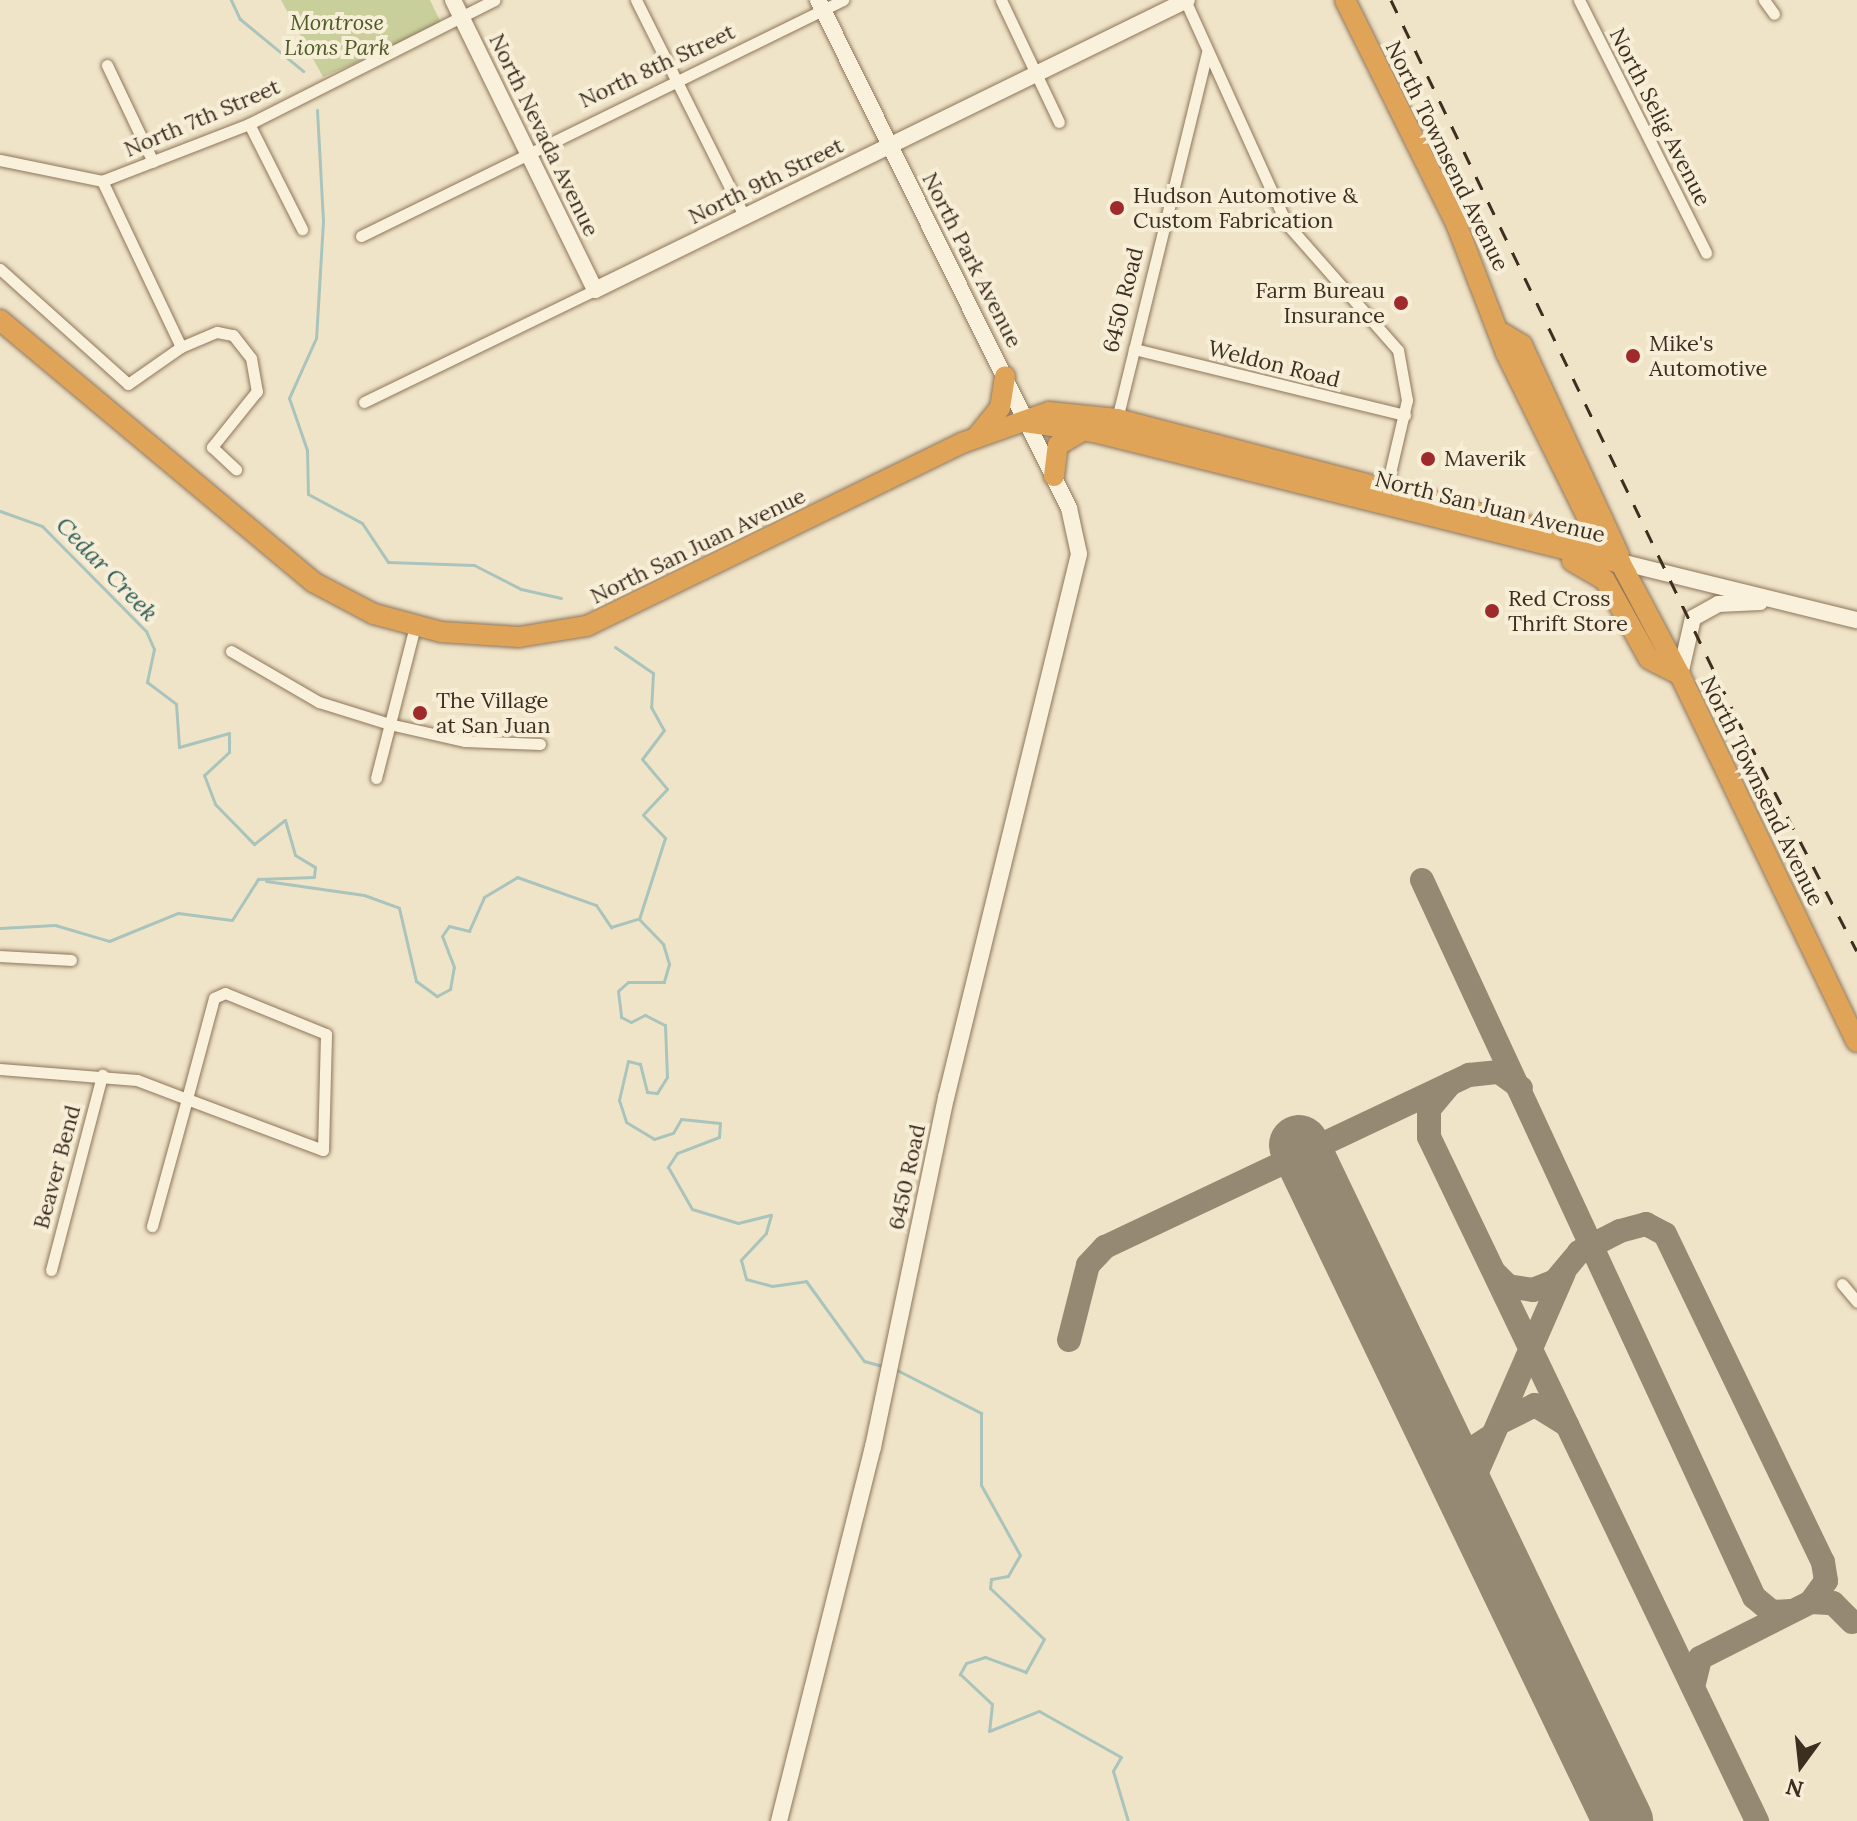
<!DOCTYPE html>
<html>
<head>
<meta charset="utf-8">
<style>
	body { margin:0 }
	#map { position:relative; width:1857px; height:1821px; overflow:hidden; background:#f0e4c8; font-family:Lora,serif }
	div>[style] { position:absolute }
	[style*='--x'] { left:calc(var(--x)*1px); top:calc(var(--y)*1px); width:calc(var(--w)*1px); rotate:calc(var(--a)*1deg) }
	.green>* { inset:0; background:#c9cf9b }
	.stream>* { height:3px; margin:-1.5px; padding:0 1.5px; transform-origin:1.5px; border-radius:1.5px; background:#a9c4bc }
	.taxiway>* { height:24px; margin:-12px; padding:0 12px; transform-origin:12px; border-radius:12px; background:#968974 }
	.runway>* { height:60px; margin:-30px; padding:0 30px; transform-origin:30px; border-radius:30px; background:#968974 }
	.roads { filter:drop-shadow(0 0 2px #8d765c) drop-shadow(0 0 2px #8d765c) }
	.street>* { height:11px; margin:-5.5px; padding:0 5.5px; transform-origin:5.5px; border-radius:5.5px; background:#faf1dc }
	.secondary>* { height:16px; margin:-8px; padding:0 8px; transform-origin:8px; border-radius:8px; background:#faf1dc }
	.highway>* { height:20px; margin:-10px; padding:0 10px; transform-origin:10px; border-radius:10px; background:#e0a458 }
	.rail>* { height:3px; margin-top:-1.5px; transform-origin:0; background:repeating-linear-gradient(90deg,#3d2e20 0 14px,transparent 0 28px) }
	.dots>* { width:22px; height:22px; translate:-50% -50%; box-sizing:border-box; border:4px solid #f7eed8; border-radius:50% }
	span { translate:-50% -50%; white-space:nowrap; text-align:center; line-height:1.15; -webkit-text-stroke:8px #f7eed8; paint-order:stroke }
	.park-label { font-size:22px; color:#4d5a26; font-style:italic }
	.street-label { font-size:22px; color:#3d2e20 }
	.poi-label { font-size:22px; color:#3d2e20 }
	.left { translate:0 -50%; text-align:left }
	.right { translate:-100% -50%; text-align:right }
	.water-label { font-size:24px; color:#2f5d5a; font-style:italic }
	.north { position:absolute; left:1761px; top:1725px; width:80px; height:80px; -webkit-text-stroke:6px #f7eed8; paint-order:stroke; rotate:195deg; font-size:22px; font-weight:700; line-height:32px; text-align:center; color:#3d2e20 }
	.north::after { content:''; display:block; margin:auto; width:28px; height:36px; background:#3d2e20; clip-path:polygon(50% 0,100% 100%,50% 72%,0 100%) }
</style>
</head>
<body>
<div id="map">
	<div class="green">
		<i style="clip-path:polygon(281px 0,430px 0,442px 25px,323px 77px)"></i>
	</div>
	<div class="stream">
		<i style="--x:231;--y:0;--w:21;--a:65"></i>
		<i style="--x:240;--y:19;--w:82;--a:39.5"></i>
		<i style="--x:317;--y:110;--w:111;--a:86.9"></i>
		<i style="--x:323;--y:221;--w:117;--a:93.4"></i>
		<i style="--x:316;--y:338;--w:66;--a:114.2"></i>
		<i style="--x:289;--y:398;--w:55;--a:70.9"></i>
		<i style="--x:307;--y:450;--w:44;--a:88.7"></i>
		<i style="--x:308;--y:494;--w:61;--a:28.2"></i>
		<i style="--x:362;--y:523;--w:47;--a:56.3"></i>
		<i style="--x:388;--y:562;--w:86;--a:2"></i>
		<i style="--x:474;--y:565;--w:53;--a:27.1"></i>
		<i style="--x:521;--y:589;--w:41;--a:12.7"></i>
		<i style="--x:0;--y:511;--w:45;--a:19.7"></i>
		<i style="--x:42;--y:526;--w:148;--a:45.3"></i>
		<i style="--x:146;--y:631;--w:20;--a:66"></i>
		<i style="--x:154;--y:649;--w:34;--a:102"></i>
		<i style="--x:147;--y:682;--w:36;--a:37"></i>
		<i style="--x:176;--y:704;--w:43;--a:86"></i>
		<i style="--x:179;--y:747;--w:52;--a:-15.6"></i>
		<i style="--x:229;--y:733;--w:19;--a:90"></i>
		<i style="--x:229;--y:752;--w:34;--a:137"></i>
		<i style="--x:204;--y:775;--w:31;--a:69"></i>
		<i style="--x:215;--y:804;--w:56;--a:45.7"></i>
		<i style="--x:254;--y:844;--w:39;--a:-38"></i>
		<i style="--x:285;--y:820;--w:36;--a:74"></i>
		<i style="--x:295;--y:855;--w:23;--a:31"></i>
		<i style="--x:315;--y:867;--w:10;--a:96"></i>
		<i style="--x:314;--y:877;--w:56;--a:178"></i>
		<i style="--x:615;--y:647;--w:46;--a:34.4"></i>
		<i style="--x:653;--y:673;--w:34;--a:93"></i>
		<i style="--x:651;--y:707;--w:26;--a:61"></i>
		<i style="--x:664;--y:730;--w:36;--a:127"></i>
		<i style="--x:642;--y:759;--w:39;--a:50"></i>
		<i style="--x:667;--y:789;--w:35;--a:133"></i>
		<i style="--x:643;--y:815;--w:32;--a:46"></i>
		<i style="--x:665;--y:838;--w:85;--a:107.8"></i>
		<i style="--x:639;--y:919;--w:35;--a:46"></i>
		<i style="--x:663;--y:944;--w:21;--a:73"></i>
		<i style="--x:669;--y:964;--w:19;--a:106"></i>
		<i style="--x:664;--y:982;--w:36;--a:180"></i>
		<i style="--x:628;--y:982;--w:13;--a:138"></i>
		<i style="--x:618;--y:991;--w:26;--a:83"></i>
		<i style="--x:621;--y:1017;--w:11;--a:27"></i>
		<i style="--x:631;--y:1022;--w:16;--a:-27"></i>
		<i style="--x:645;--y:1015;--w:22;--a:27"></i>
		<i style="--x:665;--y:1025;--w:52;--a:87.8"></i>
		<i style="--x:667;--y:1077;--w:19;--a:122"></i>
		<i style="--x:657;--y:1093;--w:10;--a:-174"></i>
		<i style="--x:647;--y:1092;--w:29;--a:-104"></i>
		<i style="--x:640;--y:1064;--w:12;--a:-166"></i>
		<i style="--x:628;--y:1061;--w:40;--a:103"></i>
		<i style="--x:619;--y:1100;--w:23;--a:72"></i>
		<i style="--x:626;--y:1122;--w:33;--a:31"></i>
		<i style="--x:654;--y:1139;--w:20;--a:-18"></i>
		<i style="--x:673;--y:1133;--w:16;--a:-60"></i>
		<i style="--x:681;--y:1119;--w:39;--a:6"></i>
		<i style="--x:720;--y:1123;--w:14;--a:94"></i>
		<i style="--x:719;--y:1137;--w:45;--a:159.1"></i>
		<i style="--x:677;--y:1153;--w:17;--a:123"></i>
		<i style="--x:668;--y:1167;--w:48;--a:60.3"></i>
		<i style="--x:692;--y:1209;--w:48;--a:16.9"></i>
		<i style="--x:738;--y:1223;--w:34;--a:-14"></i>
		<i style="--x:771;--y:1215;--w:19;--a:106"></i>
		<i style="--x:766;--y:1233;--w:37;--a:133"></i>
		<i style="--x:741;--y:1260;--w:20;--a:75"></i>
		<i style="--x:746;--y:1279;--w:27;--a:15"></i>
		<i style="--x:772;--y:1286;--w:34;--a:-8"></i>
		<i style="--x:806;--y:1281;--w:99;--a:54.1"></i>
		<i style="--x:864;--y:1361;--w:20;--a:15"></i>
		<i style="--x:266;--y:881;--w:99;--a:8.1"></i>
		<i style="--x:364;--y:895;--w:37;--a:20"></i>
		<i style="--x:399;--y:908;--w:75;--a:76.9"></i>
		<i style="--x:416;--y:981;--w:26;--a:36"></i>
		<i style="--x:437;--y:996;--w:15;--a:-28"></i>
		<i style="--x:450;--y:989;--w:22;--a:-80"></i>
		<i style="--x:454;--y:967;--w:33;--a:-111"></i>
		<i style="--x:442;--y:936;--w:12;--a:-55"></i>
		<i style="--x:449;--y:926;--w:21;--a:14"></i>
		<i style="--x:469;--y:931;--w:37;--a:-66"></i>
		<i style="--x:484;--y:897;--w:39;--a:-31"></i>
		<i style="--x:517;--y:877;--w:84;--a:19.5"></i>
		<i style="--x:596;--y:905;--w:27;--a:56"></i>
		<i style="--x:611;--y:927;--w:27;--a:-17"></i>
		<i style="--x:0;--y:928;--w:55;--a:-3.1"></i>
		<i style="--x:55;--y:925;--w:56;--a:16.5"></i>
		<i style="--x:109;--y:941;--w:74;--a:-22.1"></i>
		<i style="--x:178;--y:913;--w:54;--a:7.4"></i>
		<i style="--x:232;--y:920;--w:49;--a:-57.6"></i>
		<i style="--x:895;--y:1369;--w:97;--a:27.1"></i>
		<i style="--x:981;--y:1413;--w:72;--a:90"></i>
		<i style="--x:981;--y:1485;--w:80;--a:60.9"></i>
		<i style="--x:1020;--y:1555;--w:24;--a:120"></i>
		<i style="--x:1008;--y:1576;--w:17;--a:170"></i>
		<i style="--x:991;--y:1579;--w:9;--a:96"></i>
		<i style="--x:990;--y:1588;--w:74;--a:43.4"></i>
		<i style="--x:1044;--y:1639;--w:38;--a:119"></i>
		<i style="--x:1026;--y:1672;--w:44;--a:-159.9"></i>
		<i style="--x:985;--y:1657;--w:20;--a:162"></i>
		<i style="--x:966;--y:1663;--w:13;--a:119"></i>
		<i style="--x:960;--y:1674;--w:44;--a:43.2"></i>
		<i style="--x:992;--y:1704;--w:27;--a:96"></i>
		<i style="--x:989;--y:1731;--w:54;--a:-21.8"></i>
		<i style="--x:1039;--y:1711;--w:94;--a:29.3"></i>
		<i style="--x:1121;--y:1757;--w:16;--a:120"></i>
		<i style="--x:1113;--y:1771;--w:52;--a:73.3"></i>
	</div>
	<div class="taxiway">
		<i style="--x:1422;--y:880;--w:790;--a:65.15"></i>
		<i style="--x:1754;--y:1597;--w:23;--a:40"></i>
		<i style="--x:1772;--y:1612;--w:19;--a:-3"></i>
		<i style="--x:1450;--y:1084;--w:33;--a:130"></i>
		<i style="--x:1429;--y:1109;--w:28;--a:90"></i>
		<i style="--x:1429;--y:1137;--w:759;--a:64.38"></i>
		<i style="--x:1496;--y:1274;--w:17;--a:45"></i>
		<i style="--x:1508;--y:1286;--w:25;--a:9"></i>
		<i style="--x:1533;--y:1290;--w:24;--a:-22"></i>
		<i style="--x:1555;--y:1281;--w:38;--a:-50"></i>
		<i style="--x:1579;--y:1252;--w:46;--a:-27.1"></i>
		<i style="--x:1620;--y:1231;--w:27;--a:-15"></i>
		<i style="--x:1646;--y:1224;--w:21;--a:28"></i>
		<i style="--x:1665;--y:1234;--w:364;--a:64.3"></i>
		<i style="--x:1823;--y:1562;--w:19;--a:81"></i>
		<i style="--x:1826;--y:1581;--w:26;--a:126"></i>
		<i style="--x:1069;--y:1340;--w:77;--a:-75.8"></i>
		<i style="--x:1088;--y:1265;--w:25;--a:-47"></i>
		<i style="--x:1105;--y:1247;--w:403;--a:-25.3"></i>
		<i style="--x:1469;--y:1075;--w:30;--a:-6"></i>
		<i style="--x:1499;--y:1072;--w:27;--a:36"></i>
		<i style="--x:1499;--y:1423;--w:40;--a:-26.6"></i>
		<i style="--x:1535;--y:1405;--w:38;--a:32"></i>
		<i style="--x:1435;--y:1430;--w:39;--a:35"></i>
		<i style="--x:1467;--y:1452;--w:30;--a:-33"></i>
		<i style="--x:1474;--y:1511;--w:30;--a:-92"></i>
		<i style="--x:1473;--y:1481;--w:227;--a:-66.4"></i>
		<i style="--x:1693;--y:1687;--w:30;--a:-76"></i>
		<i style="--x:1700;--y:1658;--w:124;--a:-26.8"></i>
		<i style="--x:1811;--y:1602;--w:22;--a:3"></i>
		<i style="--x:1833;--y:1603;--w:27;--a:45"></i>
	</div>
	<div class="runway">
		<i style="--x:1299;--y:1145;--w:750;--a:64.39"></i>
	</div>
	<div class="roads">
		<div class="street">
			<i style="--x:636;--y:0;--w:241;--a:63.4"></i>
			<i style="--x:1001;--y:0;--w:135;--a:64.6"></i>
			<i style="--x:1185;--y:0;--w:245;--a:65.6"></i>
			<i style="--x:1286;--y:223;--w:169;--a:48.6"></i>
			<i style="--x:1398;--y:350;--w:51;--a:79.8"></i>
			<i style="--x:1407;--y:400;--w:92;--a:103.1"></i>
			<i style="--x:1579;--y:0;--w:283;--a:63.3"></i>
			<i style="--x:1764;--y:0;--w:17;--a:54"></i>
			<i style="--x:107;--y:65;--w:107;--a:64.6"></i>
			<i style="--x:249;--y:124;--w:118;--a:63.2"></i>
			<i style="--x:0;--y:160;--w:104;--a:11.6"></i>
			<i style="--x:102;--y:181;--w:158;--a:-21.2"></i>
			<i style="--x:249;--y:124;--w:275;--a:-26.8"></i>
			<i style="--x:361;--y:236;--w:537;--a:-26.09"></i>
			<i style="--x:0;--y:269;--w:172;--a:41.9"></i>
			<i style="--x:128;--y:384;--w:65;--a:-34.9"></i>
			<i style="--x:181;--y:347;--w:184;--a:-115.4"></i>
			<i style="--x:181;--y:347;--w:39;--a:-23"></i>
			<i style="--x:217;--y:332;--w:16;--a:11"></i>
			<i style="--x:233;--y:335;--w:29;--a:52"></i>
			<i style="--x:251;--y:358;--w:34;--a:80"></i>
			<i style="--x:257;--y:391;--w:72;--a:128.8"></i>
			<i style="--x:212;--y:447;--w:33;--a:43"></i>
			<i style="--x:1134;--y:349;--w:279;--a:13.7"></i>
			<i style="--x:364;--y:402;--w:257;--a:-25.9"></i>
			<i style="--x:1117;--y:419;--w:377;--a:-76.2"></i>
			<i style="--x:231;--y:651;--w:102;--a:30.1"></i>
			<i style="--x:319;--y:702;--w:73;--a:17.4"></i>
			<i style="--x:389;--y:724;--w:78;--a:12.6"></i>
			<i style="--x:465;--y:741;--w:75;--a:2.3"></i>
			<i style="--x:376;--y:778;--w:157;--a:-75.6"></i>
			<i style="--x:0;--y:956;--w:71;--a:3.2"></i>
			<i style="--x:0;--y:1069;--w:137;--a:4.6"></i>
			<i style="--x:137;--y:1080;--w:53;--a:20.8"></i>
			<i style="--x:187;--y:1099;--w:145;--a:20.6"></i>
			<i style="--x:323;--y:1150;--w:116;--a:-88.5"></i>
			<i style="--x:326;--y:1034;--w:109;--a:-157.9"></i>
			<i style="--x:225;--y:993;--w:12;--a:156"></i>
			<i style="--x:214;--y:998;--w:105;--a:105"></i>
			<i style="--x:187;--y:1099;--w:132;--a:105.4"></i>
			<i style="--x:51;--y:1270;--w:202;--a:-75.3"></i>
			<i style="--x:1842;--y:1284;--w:23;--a:50"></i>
		</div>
		<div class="secondary">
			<i style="--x:453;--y:0;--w:323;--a:63.9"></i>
			<i style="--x:595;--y:290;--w:659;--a:-26.1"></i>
			<i style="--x:1620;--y:562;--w:244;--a:13.8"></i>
			<i style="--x:1680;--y:675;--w:58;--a:-77.2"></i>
			<i style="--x:1693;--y:618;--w:29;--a:-29"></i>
			<i style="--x:1718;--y:604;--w:42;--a:-2.7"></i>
			<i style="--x:779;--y:1821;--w:386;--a:-75.9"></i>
			<i style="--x:873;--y:1447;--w:357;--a:-78.2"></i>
			<i style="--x:946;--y:1098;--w:560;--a:-76.26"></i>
			<i style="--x:1079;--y:554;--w:47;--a:-102.3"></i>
			<i style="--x:1069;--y:508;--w:567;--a:-116.29"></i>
		</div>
		<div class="highway">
			<i style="--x:1345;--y:0;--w:252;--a:63.6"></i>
			<i style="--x:1457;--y:226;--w:136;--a:68.9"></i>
			<i style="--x:1506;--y:353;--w:194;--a:63.7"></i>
			<i style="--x:1592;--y:527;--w:45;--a:51.3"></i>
			<i style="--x:1620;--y:562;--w:128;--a:62"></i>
			<i style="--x:1680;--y:675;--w:407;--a:64.3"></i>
			<i style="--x:0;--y:320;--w:408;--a:39.9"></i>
			<i style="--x:313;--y:582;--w:69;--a:27.7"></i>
			<i style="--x:374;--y:614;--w:69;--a:15"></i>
			<i style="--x:441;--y:632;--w:78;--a:3.7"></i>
			<i style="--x:519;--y:637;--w:69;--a:-9.2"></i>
			<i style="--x:587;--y:626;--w:417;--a:-26"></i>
			<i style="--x:962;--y:443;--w:92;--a:-19.6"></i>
			<i style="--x:1049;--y:412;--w:68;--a:5.9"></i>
			<i style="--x:1117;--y:419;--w:444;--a:14.6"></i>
			<i style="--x:1547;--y:531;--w:48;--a:14.6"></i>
			<i style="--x:1593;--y:543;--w:33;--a:35"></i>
			<i style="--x:1504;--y:334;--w:21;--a:31"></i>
			<i style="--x:1522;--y:345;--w:231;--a:65.2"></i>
			<i style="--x:1025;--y:422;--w:70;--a:8.2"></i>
			<i style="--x:1094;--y:432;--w:538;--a:13.98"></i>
			<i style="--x:978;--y:435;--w:35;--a:-51"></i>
			<i style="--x:1000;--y:408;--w:32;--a:-81"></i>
			<i style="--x:1054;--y:476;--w:31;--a:-83"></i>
			<i style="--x:1058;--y:445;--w:28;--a:-30"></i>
			<i style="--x:1572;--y:561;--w:38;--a:30"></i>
			<i style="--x:1605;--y:580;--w:90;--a:60.9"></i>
			<i style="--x:1649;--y:659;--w:35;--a:27"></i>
		</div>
	</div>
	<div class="rail">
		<i style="--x:1391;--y:0;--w:796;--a:64.3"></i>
		<i style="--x:1736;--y:717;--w:263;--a:62.7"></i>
	</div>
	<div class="dots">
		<i style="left:1117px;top:208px;background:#9e2a2b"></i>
		<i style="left:1401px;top:303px;background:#9e2a2b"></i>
		<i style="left:1633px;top:356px;background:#9e2a2b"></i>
		<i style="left:1428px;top:459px;background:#9e2a2b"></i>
		<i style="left:1492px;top:611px;background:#9e2a2b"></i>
		<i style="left:420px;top:713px;background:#9e2a2b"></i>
	</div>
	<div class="park-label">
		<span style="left:337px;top:35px">Montrose<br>Lions Park</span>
	</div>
	<div class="street-label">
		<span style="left:657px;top:66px;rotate:-25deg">North 8th Street</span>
		<span style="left:1660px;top:117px;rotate:63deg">North Selig Avenue</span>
		<span style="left:202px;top:118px;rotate:-23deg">North 7th Street</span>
		<span style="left:544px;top:135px;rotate:64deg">North Nevada Avenue</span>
		<span style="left:1447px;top:156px;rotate:64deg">North Townsend Avenue</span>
		<span style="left:766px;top:181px;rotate:-26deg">North 9th Street</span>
		<span style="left:972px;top:260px;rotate:63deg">North Park Avenue</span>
		<span style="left:1123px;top:300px;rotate:-76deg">6450 Road</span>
		<span style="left:1274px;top:364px;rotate:14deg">Weldon Road</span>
		<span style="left:1490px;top:507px;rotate:14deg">North San Juan Avenue</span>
		<span style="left:698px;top:546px;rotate:-26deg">North San Juan Avenue</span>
		<span style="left:1762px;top:791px;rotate:64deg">North Townsend Avenue</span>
		<span style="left:57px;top:1167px;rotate:-75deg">Beaver Bend</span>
		<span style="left:907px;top:1177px;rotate:-78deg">6450 Road</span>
	</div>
	<div class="poi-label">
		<span class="left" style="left:1133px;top:208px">Hudson Automotive &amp;<br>Custom Fabrication</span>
		<span class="right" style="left:1385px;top:303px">Farm Bureau<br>Insurance</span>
		<span class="left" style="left:1649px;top:356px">Mike's<br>Automotive</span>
		<span class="left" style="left:1444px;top:459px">Maverik</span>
		<span class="left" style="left:1508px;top:611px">Red Cross<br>Thrift Store</span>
		<span class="left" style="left:436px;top:713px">The Village<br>at San Juan</span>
	</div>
	<div class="water-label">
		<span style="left:107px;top:569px;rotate:46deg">Cedar Creek</span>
	</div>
	<div class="north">N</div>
</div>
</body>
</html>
